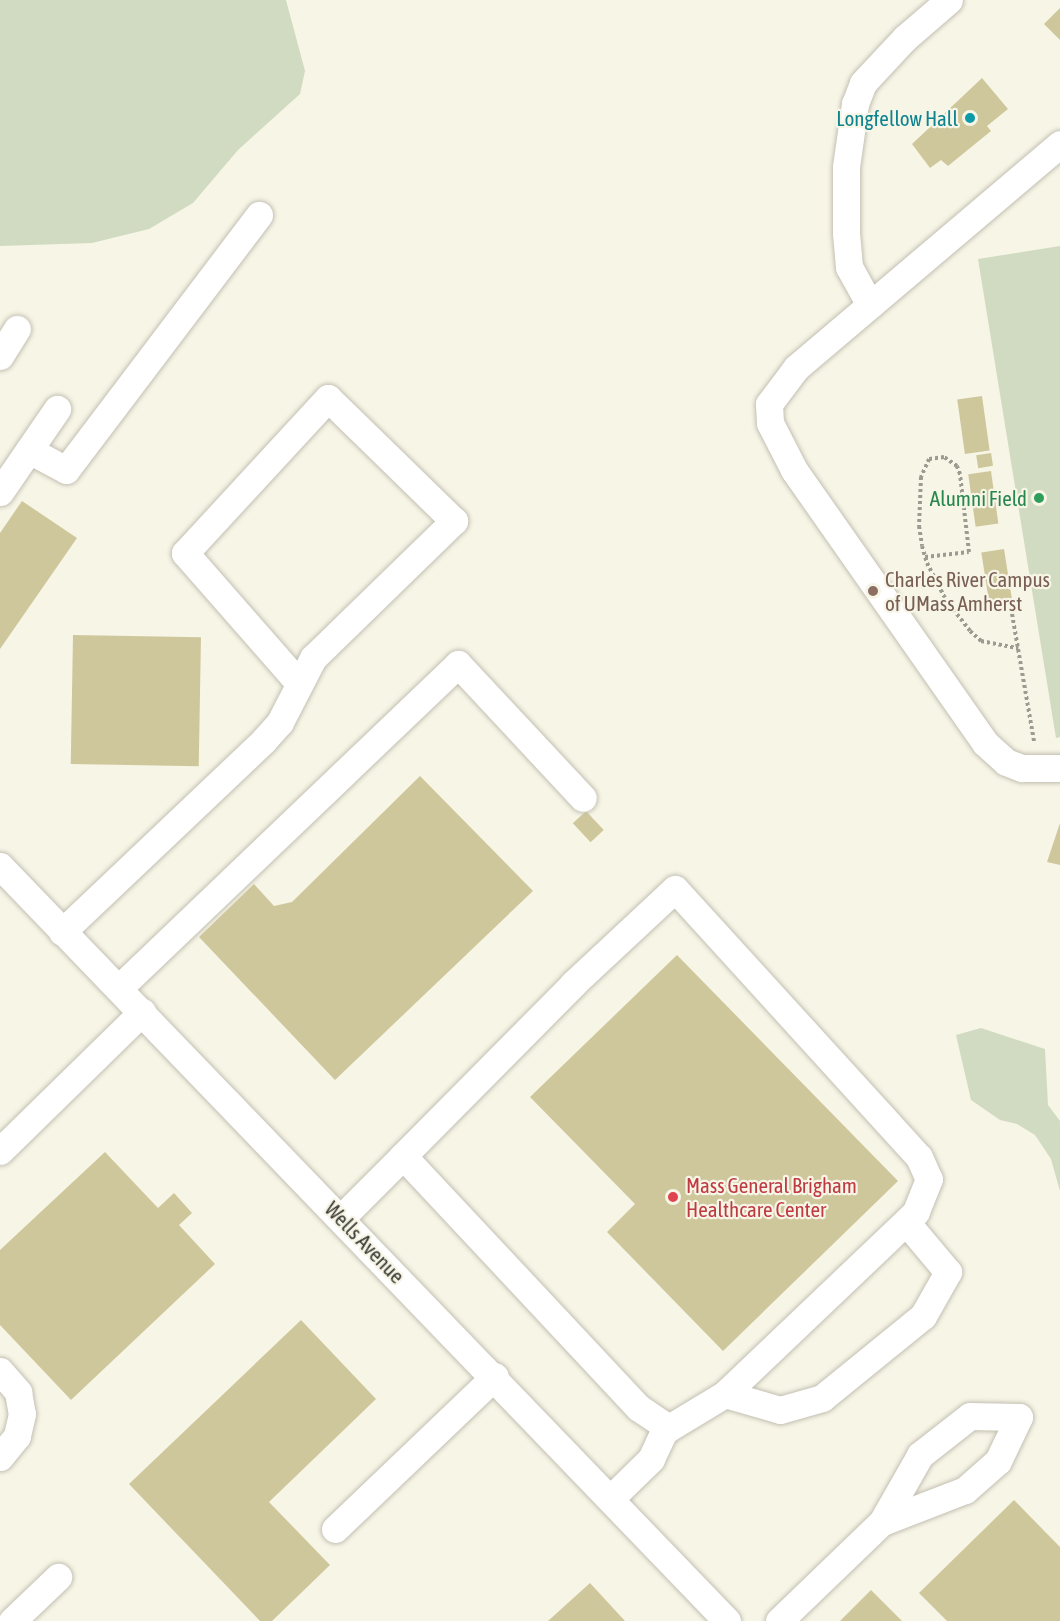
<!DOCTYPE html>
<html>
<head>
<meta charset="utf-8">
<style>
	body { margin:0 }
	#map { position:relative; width:1060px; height:1621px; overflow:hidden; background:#f7f5e6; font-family:"Asap Condensed",sans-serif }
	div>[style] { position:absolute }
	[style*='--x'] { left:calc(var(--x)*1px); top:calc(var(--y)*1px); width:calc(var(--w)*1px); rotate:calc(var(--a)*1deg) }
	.green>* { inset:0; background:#d1dbc1 }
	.building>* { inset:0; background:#cfc79c; transform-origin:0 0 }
	.path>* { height:4px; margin-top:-2px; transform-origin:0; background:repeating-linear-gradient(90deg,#9c9b91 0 3px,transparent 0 6px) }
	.roads { filter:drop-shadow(0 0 2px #c3c0b3) drop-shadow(0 0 2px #c3c0b3) }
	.minor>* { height:27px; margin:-13.5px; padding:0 13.5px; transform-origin:13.5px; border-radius:13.5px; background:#fff }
	.dots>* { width:16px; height:16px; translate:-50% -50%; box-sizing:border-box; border:3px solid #f7f5e6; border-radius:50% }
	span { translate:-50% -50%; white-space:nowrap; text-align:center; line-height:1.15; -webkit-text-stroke:4.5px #f7f5e6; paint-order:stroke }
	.culture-label { font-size:21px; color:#0d838f }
	.right { translate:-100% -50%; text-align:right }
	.leisure-label { font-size:21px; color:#27864d }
	.education-label { font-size:21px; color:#785e54 }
	.left { translate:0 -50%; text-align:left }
	.health-label { font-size:21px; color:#be3a42 }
	.street-label { font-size:21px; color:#393833 }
</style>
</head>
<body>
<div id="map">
	<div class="green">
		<i style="clip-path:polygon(0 0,286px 0,305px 71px,300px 94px,238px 150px,193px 203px,149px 229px,92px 243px,0 246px)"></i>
		<i style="clip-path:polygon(1060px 246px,1060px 737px,1056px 738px,978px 259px)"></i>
		<i style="clip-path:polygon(981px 1028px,1045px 1049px,1048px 1105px,1060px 1121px,1060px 1191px,1051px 1159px,1035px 1135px,1017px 1124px,1000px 1120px,971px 1100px,956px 1035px)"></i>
	</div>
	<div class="building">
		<i style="clip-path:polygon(1060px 8px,1060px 40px,1044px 24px)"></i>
		<i style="clip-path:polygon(982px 78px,1008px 109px,987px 126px,991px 131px,948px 166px,941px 160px,930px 168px,912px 144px)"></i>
		<i style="left:982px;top:396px;width:55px;height:25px;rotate:82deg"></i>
		<i style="left:991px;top:453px;width:13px;height:15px;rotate:81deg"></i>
		<i style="left:991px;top:471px;width:53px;height:23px;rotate:82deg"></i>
		<i style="clip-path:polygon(22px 501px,77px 538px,0 649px,0 533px)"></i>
		<i style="left:1004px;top:549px;width:53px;height:23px;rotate:81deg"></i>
		<i style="left:73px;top:635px;width:128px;height:129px;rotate:1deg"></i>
		<i style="clip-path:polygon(420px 776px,533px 891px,335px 1080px,199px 937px,254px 884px,274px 906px,292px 902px)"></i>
		<i style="left:586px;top:811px;width:26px;height:18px;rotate:47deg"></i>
		<i style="clip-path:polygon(1060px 823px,1060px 865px,1047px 862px)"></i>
		<i style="clip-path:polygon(677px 955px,898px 1181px,723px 1351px,607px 1232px,635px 1204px,530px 1097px)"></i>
		<i style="clip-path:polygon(105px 1152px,158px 1208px,174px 1193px,192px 1213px,179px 1225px,215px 1264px,71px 1400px,0 1325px,0 1250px)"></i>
		<i style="clip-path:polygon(301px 1320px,376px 1399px,269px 1502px,330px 1565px,272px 1621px,260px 1621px,129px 1484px)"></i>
		<i style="clip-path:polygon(1014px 1500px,1060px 1547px,1060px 1621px,947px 1621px,919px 1593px)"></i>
		<i style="clip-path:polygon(590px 1583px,625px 1621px,548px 1621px)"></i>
		<i style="clip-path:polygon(871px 1590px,902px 1621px,840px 1621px)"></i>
	</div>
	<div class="path">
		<i style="--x:925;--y:557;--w:44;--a:-6.5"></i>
		<i style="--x:969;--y:552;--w:79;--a:-96.6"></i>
		<i style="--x:960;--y:474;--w:9;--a:-111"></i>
		<i style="--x:957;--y:466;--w:16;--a:-145"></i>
		<i style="--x:944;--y:457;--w:15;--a:172"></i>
		<i style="--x:929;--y:459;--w:20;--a:114"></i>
		<i style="--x:921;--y:477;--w:49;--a:92.3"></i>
		<i style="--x:919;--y:526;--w:20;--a:81"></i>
		<i style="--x:922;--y:546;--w:18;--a:74"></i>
		<i style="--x:927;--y:563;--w:42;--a:62.8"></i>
		<i style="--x:946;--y:600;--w:39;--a:52"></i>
		<i style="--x:970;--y:631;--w:15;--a:42"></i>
		<i style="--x:981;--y:641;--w:38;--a:11"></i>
		<i style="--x:1011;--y:608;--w:135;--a:80.2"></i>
	</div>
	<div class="roads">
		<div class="minor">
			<i style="--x:1060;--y:144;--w:346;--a:139.7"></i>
			<i style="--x:796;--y:368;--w:45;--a:126.9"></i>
			<i style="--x:769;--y:404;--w:19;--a:87"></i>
			<i style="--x:770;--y:423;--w:53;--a:62.9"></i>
			<i style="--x:794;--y:470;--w:333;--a:55"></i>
			<i style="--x:985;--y:743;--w:28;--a:42"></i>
			<i style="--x:1006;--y:762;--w:17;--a:21"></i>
			<i style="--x:1022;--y:768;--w:38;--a:0"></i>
			<i style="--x:870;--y:305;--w:43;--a:-118.9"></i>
			<i style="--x:849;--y:267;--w:33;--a:-95"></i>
			<i style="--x:846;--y:234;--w:67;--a:-90"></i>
			<i style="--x:846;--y:167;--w:64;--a:-81.9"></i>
			<i style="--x:855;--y:104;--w:22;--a:-69"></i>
			<i style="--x:863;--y:83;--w:62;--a:-47"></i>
			<i style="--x:905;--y:38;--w:58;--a:-40.8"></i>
			<i style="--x:0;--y:356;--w:32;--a:-58"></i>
			<i style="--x:29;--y:450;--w:42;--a:28.4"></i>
			<i style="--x:66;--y:470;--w:320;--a:-52.9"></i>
			<i style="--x:0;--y:492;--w:101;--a:-55.5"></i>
			<i style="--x:0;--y:866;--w:1048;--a:46.08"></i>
			<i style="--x:62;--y:932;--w:279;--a:-43.5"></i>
			<i style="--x:264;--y:740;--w:24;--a:-48"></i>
			<i style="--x:280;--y:722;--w:72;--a:-62.7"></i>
			<i style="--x:313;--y:658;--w:197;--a:-44.2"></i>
			<i style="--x:454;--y:521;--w:176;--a:-135.7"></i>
			<i style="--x:328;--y:398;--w:211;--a:132.7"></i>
			<i style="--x:185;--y:553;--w:171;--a:48.8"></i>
			<i style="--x:119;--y:988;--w:469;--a:-43.7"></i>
			<i style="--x:458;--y:664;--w:183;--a:47"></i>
			<i style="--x:0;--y:1151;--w:199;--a:-44.4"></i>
			<i style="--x:403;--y:1156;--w:242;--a:-45.3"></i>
			<i style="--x:573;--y:984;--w:139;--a:-43"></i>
			<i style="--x:675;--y:889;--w:362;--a:47.7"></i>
			<i style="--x:919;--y:1157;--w:24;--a:66"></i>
			<i style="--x:929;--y:1179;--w:35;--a:112"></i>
			<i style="--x:916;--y:1212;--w:264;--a:136.4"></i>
			<i style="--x:725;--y:1394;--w:71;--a:148.8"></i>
			<i style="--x:341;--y:1218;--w:88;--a:-45"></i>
			<i style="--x:403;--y:1156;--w:345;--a:46.9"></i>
			<i style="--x:639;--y:1408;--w:27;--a:34"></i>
			<i style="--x:661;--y:1423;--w:9;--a:69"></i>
			<i style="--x:664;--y:1431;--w:31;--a:115"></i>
			<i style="--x:651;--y:1459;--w:57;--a:135.7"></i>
			<i style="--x:0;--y:1371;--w:28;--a:49"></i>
			<i style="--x:18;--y:1392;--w:22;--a:80"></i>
			<i style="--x:22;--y:1414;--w:23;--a:103"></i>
			<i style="--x:17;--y:1436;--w:27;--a:129"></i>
			<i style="--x:725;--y:1394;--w:57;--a:16.2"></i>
			<i style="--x:780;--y:1410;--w:44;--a:-15.9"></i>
			<i style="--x:822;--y:1398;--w:130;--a:-39.1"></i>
			<i style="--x:923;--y:1316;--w:51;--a:-60.4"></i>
			<i style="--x:948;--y:1272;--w:65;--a:-130"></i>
			<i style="--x:335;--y:1529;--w:221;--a:-43.7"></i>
			<i style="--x:12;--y:1621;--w:64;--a:-43.7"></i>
			<i style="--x:779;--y:1621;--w:143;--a:-43.9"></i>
			<i style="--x:882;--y:1522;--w:77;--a:-60.4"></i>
			<i style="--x:920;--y:1455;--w:63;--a:-38"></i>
			<i style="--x:970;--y:1416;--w:49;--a:1.2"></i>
			<i style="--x:1019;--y:1417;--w:49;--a:115.5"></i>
			<i style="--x:998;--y:1461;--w:44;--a:138.7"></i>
			<i style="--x:965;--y:1490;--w:89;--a:158.9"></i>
		</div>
	</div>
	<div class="dots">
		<i style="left:970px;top:118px;background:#0f9aa8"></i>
		<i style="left:1039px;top:498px;background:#2e9e5b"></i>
		<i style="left:873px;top:591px;background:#8d6e63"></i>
		<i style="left:673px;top:1197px;background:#e0444e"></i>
	</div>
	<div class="culture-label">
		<span class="right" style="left:958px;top:118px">Longfellow Hall</span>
	</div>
	<div class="leisure-label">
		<span class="right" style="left:1027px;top:498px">Alumni Field</span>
	</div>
	<div class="education-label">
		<span class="left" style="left:885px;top:591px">Charles River Campus<br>of UMass Amherst</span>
	</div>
	<div class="health-label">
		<span class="left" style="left:686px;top:1197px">Mass General Brigham<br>Healthcare Center</span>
	</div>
	<div class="street-label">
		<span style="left:365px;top:1242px;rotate:46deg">Wells Avenue</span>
	</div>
</div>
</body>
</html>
